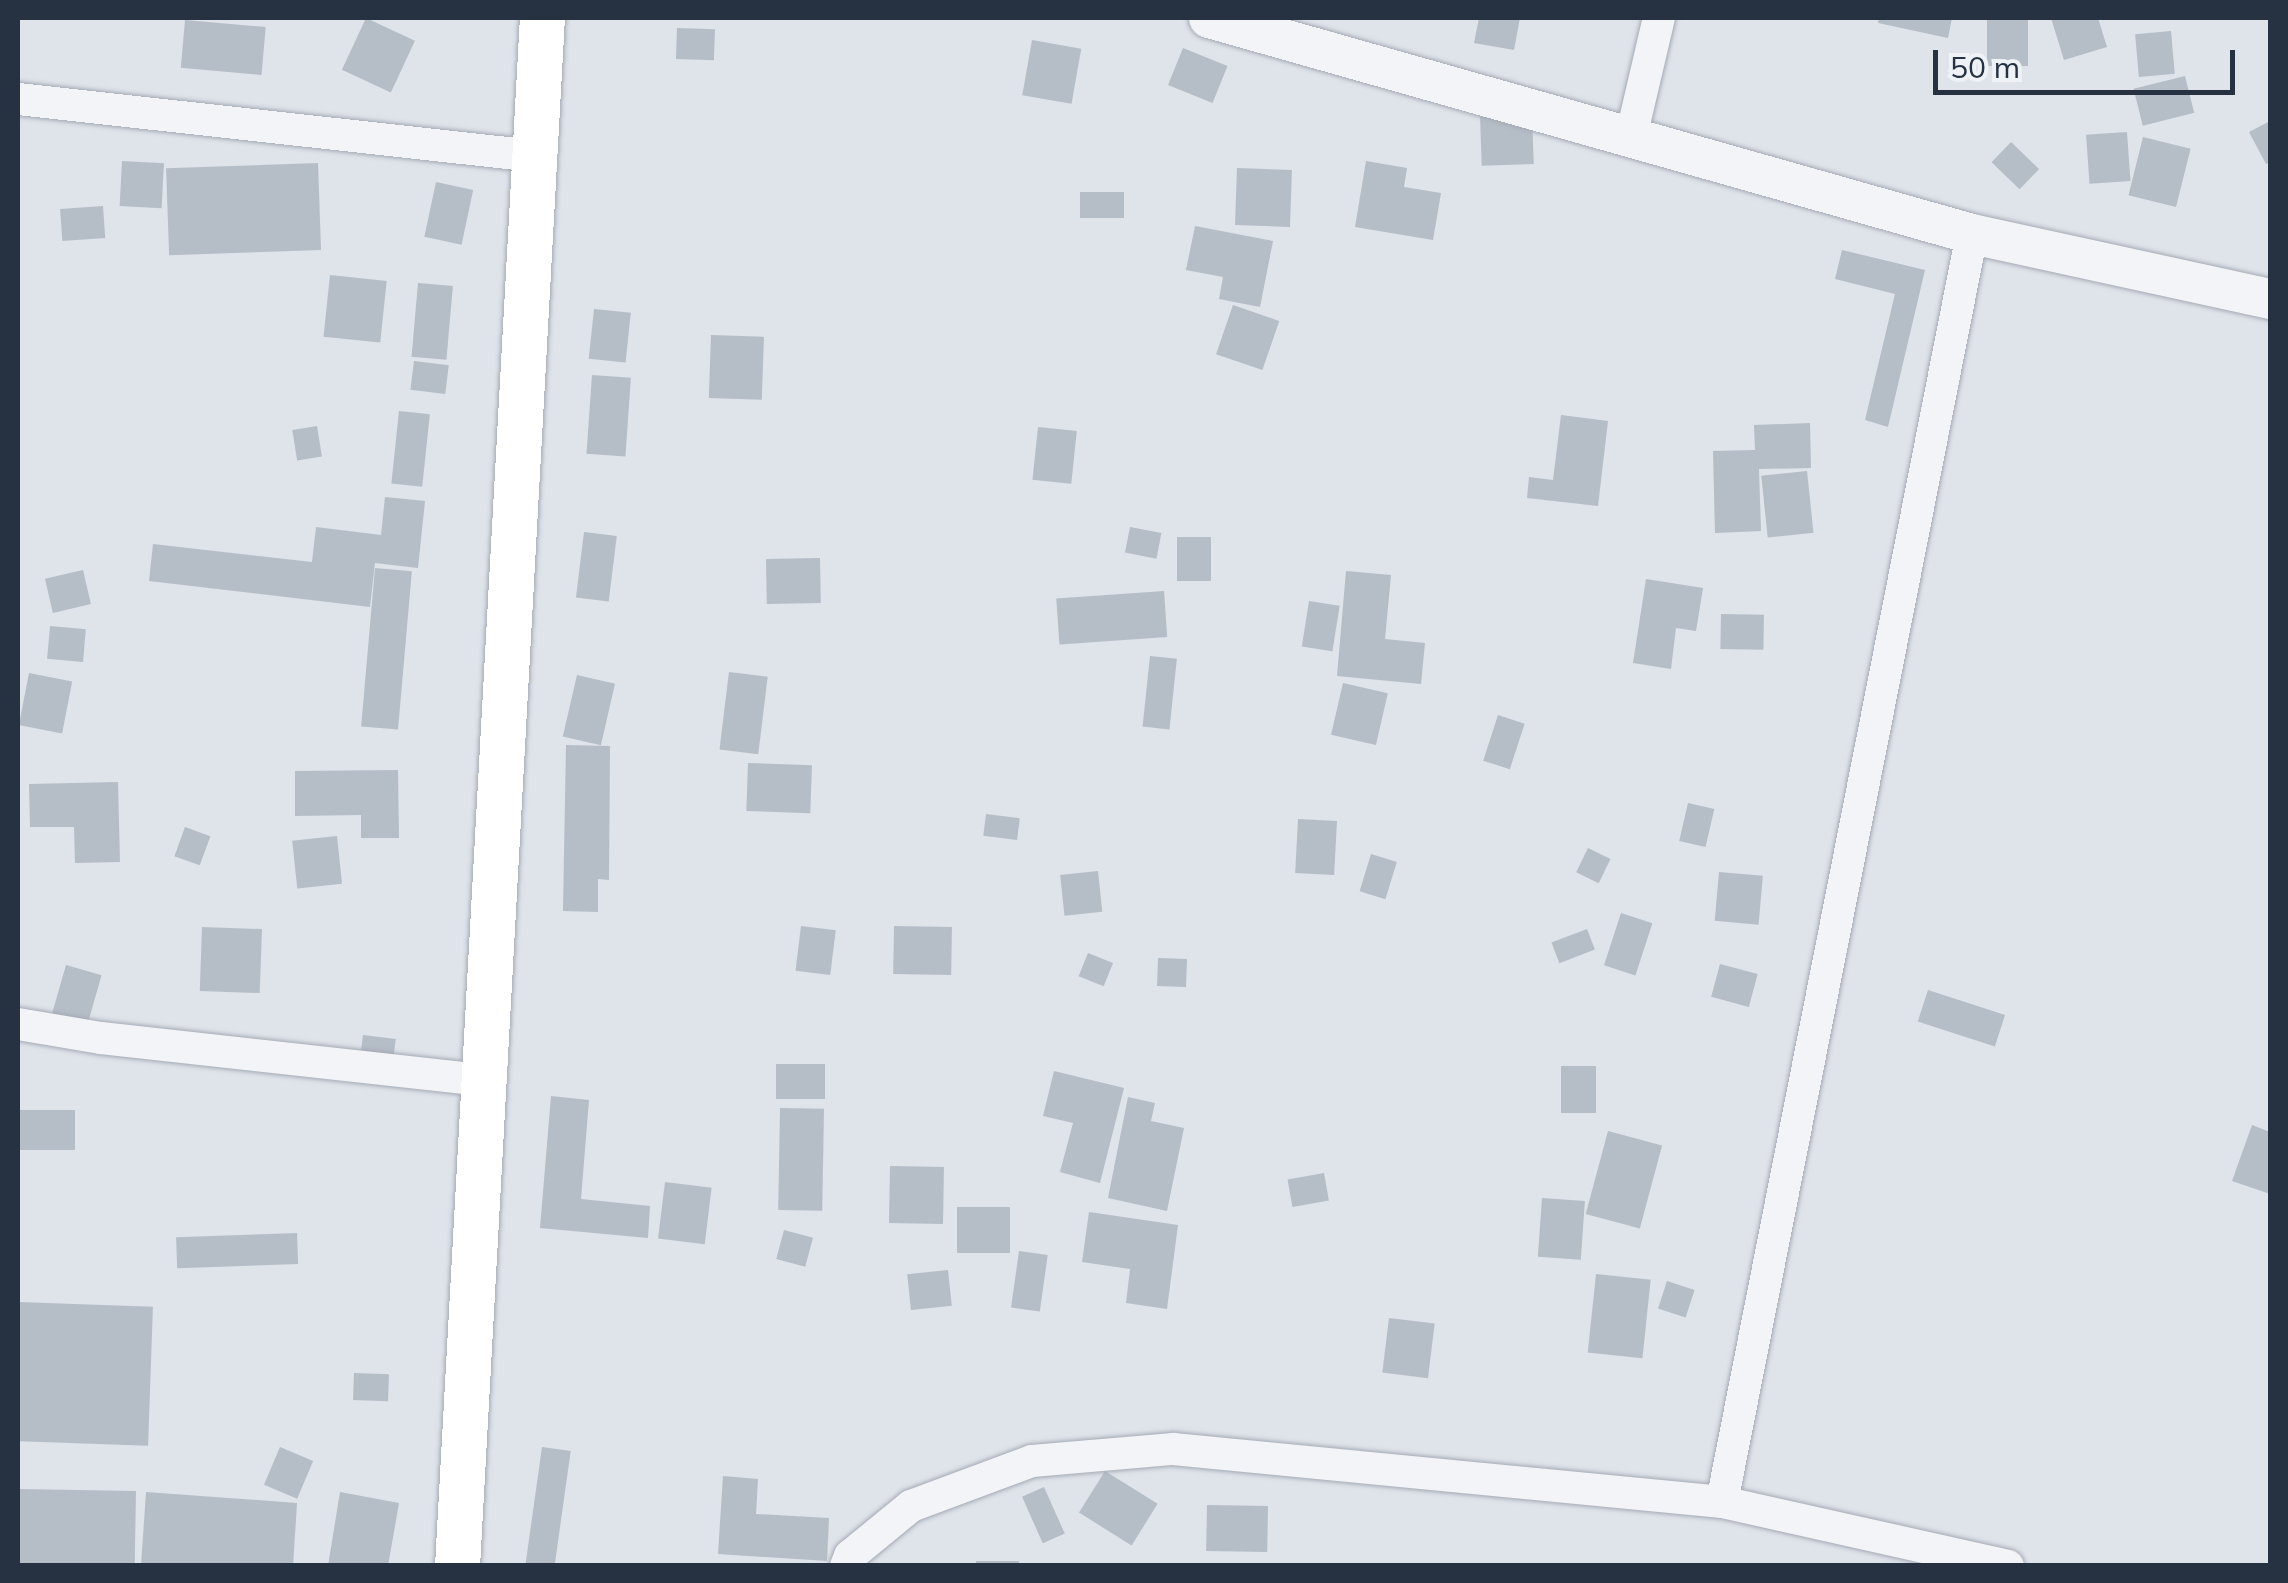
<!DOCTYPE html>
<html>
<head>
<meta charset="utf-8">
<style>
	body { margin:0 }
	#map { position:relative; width:2288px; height:1583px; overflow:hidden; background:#dfe3ea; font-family:Mulish,sans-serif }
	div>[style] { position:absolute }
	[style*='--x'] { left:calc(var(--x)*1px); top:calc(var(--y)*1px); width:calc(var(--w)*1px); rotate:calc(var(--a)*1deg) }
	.building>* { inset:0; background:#b5bdc7; transform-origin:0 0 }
	.roads { filter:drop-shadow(0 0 2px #a4aab4) drop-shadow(0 0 2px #a4aab4) }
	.minor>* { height:32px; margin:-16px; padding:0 16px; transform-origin:16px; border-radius:16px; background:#f2f4f8 }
	.tertiary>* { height:40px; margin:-20px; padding:0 20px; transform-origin:20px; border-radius:20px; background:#f2f4f8 }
	.secondary>* { height:45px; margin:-22.5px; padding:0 22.5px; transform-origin:22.5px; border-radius:22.5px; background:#fff }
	span { translate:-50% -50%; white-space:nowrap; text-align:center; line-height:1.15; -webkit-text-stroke:8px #eef2f7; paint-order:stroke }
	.frame { position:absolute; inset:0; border:20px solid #263142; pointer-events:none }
	.scale { position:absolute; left:1933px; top:50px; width:302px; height:45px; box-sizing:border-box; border:5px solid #263142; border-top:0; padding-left:12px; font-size:30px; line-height:35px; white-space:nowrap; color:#263142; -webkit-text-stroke:8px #eef2f7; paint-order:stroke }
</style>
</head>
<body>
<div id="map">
	<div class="building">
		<i style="left:366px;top:18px;width:54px;height:57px;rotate:25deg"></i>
		<i style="clip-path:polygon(1479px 18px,1520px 18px,1514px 50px,1474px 43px)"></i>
		<i style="clip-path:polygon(1879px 18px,1952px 18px,1948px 38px,1878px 23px)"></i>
		<i style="left:1987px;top:18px;width:41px;height:48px"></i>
		<i style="clip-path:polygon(2051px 18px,2098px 18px,2107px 47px,2064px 60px)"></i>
		<i style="left:185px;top:20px;width:81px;height:48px;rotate:5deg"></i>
		<i style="left:677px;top:28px;width:38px;height:31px;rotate:2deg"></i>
		<i style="left:2171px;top:31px;width:43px;height:36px;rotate:85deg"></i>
		<i style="left:1032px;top:40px;width:50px;height:56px;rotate:10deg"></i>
		<i style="left:1183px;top:48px;width:48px;height:40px;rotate:22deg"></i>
		<i style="left:2185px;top:76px;width:38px;height:53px;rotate:76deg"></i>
		<i style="left:1532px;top:115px;width:49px;height:52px;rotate:88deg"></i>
		<i style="clip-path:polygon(2270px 121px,2270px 162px,2266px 164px,2249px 132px)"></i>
		<i style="left:2127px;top:132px;width:49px;height:41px;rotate:86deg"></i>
		<i style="left:2143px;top:137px;width:49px;height:60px;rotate:14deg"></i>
		<i style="left:2011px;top:142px;width:39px;height:28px;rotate:44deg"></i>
		<i style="left:122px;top:161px;width:42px;height:45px;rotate:3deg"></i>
		<i style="clip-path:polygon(1366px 161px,1407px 168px,1404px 187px,1441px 193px,1433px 240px,1355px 227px)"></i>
		<i style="left:318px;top:163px;width:87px;height:152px;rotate:88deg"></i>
		<i style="left:1237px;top:168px;width:55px;height:57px;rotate:2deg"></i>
		<i style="left:436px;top:182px;width:38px;height:56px;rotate:12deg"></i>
		<i style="left:1080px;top:192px;width:44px;height:26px"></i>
		<i style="left:103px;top:206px;width:32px;height:43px;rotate:86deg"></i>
		<i style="clip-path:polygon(1195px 226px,1273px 241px,1260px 307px,1219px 299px,1223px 277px,1186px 270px)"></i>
		<i style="clip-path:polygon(1842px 250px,1925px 270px,1888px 427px,1865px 420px,1895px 294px,1835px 279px)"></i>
		<i style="left:330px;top:275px;width:57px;height:62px;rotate:6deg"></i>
		<i style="left:418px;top:283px;width:35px;height:74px;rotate:5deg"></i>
		<i style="left:1233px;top:305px;width:49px;height:52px;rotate:19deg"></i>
		<i style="left:594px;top:309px;width:37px;height:50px;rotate:6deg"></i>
		<i style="left:711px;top:335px;width:53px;height:63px;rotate:2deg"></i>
		<i style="left:414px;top:361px;width:35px;height:29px;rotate:7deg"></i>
		<i style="left:592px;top:375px;width:39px;height:79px;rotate:4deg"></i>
		<i style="left:399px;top:411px;width:31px;height:73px;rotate:6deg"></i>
		<i style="clip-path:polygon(1561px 415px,1608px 421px,1598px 506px,1527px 498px,1529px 477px,1553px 480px)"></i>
		<i style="clip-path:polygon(1810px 423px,1811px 468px,1759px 469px,1761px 531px,1715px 533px,1713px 451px,1755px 450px,1754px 425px)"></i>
		<i style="left:317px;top:426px;width:31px;height:25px;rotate:81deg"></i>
		<i style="left:1038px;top:427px;width:39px;height:53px;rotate:6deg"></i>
		<i style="left:1807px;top:471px;width:62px;height:46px;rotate:84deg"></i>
		<i style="clip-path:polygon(385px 497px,425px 501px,418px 568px,375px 563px,370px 607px,149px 581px,153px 544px,312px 562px,316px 527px,381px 535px)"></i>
		<i style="left:1130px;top:527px;width:32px;height:26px;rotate:11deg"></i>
		<i style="left:584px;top:532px;width:33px;height:66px;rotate:7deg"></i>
		<i style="left:1177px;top:537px;width:34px;height:44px"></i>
		<i style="left:820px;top:558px;width:45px;height:54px;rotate:89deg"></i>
		<i style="left:375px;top:568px;width:37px;height:159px;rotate:5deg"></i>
		<i style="left:83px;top:570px;width:35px;height:39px;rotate:77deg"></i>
		<i style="clip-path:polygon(1346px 571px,1391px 575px,1385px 639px,1425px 643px,1421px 684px,1337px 676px)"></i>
		<i style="clip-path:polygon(1646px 579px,1703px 588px,1696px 631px,1676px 628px,1671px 669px,1633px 663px)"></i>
		<i style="left:1164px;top:591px;width:46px;height:108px;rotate:86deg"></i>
		<i style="left:1309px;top:601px;width:31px;height:46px;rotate:9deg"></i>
		<i style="left:1721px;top:614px;width:43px;height:35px;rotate:1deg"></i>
		<i style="left:50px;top:626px;width:36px;height:33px;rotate:5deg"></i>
		<i style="left:1150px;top:656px;width:27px;height:71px;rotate:6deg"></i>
		<i style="left:729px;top:672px;width:39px;height:78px;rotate:7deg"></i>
		<i style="left:29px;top:673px;width:44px;height:53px;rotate:11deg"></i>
		<i style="left:577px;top:675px;width:39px;height:63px;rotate:13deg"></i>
		<i style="left:1343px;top:683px;width:46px;height:53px;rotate:13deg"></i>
		<i style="left:1498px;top:715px;width:28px;height:48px;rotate:18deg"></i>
		<i style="clip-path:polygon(566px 745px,610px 746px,609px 880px,598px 879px,598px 912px,563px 911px)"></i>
		<i style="left:748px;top:763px;width:64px;height:48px;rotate:2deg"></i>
		<i style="clip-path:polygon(398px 770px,399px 838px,361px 838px,361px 815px,295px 816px,295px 771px)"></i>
		<i style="clip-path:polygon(118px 782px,120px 862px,75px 863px,74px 827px,30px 827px,29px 784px)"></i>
		<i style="left:1688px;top:803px;width:27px;height:39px;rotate:13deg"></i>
		<i style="left:986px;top:814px;width:34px;height:22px;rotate:7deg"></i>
		<i style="left:1298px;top:819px;width:39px;height:54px;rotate:3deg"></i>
		<i style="left:185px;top:827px;width:27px;height:31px;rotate:20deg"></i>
		<i style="left:337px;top:836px;width:48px;height:45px;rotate:84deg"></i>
		<i style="left:1588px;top:848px;width:25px;height:27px;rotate:26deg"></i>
		<i style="left:1371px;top:854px;width:27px;height:39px;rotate:17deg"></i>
		<i style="left:1098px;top:871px;width:41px;height:38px;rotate:84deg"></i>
		<i style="left:1719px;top:872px;width:44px;height:49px;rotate:5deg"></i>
		<i style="left:1621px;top:913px;width:33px;height:55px;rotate:18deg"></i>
		<i style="left:801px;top:926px;width:35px;height:45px;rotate:7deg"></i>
		<i style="left:894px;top:926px;width:58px;height:48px;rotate:1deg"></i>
		<i style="left:202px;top:927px;width:60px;height:64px;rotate:2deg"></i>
		<i style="left:1587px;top:929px;width:22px;height:38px;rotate:69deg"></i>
		<i style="left:1088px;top:953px;width:27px;height:25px;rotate:22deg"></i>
		<i style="left:1158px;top:958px;width:29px;height:28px;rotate:2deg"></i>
		<i style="left:1720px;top:964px;width:39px;height:34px;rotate:15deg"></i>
		<i style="left:66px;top:965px;width:37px;height:56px;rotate:16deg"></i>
		<i style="left:1928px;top:990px;width:81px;height:33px;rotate:18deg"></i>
		<i style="left:363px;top:1035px;width:33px;height:29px;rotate:7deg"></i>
		<i style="left:776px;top:1064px;width:49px;height:35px"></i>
		<i style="left:1561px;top:1066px;width:35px;height:47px"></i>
		<i style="clip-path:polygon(1054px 1071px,1124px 1088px,1100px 1183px,1060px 1172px,1073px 1123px,1043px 1116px)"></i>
		<i style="clip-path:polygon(551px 1096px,589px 1100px,581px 1199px,650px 1206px,648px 1238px,540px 1228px)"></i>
		<i style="clip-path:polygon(1128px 1097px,1155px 1103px,1151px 1121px,1184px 1128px,1167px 1211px,1108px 1198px)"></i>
		<i style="left:780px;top:1108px;width:44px;height:102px;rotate:1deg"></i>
		<i style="left:18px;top:1110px;width:57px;height:40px"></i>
		<i style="clip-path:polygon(2252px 1125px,2270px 1132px,2270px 1194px,2232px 1181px)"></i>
		<i style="left:1608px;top:1131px;width:56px;height:86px;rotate:15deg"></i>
		<i style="left:890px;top:1166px;width:54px;height:57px;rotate:1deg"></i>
		<i style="left:1324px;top:1173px;width:28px;height:37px;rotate:80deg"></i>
		<i style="left:665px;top:1182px;width:47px;height:57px;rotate:7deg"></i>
		<i style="left:1542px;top:1198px;width:43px;height:59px;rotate:4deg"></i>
		<i style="left:957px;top:1207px;width:53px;height:46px"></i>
		<i style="clip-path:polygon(1089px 1212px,1178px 1225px,1167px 1309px,1126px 1303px,1130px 1269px,1082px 1262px)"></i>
		<i style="left:784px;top:1230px;width:30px;height:30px;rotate:15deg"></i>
		<i style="left:297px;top:1233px;width:31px;height:121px;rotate:88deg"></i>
		<i style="left:1019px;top:1251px;width:29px;height:57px;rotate:8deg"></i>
		<i style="left:948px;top:1270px;width:36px;height:41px;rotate:84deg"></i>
		<i style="left:1596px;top:1274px;width:55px;height:79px;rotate:6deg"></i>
		<i style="left:1667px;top:1281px;width:29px;height:29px;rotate:18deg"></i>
		<i style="left:18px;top:1302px;width:135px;height:139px;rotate:2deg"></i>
		<i style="left:1389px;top:1318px;width:46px;height:55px;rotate:7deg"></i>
		<i style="left:354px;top:1373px;width:35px;height:27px;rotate:2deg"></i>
		<i style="left:280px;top:1447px;width:36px;height:41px;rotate:23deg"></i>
		<i style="left:542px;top:1447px;width:29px;height:120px;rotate:8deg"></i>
		<i style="left:1105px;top:1471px;width:62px;height:49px;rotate:32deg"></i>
		<i style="clip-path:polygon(723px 1476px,758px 1479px,756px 1514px,829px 1518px,827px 1561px,718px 1554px)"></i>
		<i style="left:1044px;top:1487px;width:51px;height:24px;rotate:66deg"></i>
		<i style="left:18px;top:1489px;width:118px;height:77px;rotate:1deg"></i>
		<i style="clip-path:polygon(146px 1492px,297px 1503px,293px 1566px,141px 1566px)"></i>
		<i style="clip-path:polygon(340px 1492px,399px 1503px,388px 1566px,328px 1566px)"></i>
		<i style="left:1207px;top:1505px;width:61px;height:46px;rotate:1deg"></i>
		<i style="left:976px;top:1561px;width:43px;height:5px"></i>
	</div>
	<div class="roads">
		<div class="minor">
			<i style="--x:18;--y:99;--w:519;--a:6.3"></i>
			<i style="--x:1631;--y:137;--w:122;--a:-76.8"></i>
			<i style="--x:18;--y:1024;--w:84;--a:9.6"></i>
			<i style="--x:101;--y:1038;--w:384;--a:6.3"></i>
			<i style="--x:1722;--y:1502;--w:1292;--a:-78.85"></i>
			<i style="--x:846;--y:1566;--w:11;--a:-68"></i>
			<i style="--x:850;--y:1556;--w:79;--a:-39.3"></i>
			<i style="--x:911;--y:1506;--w:129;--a:-20.4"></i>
			<i style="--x:1032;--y:1461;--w:142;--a:-4.9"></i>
			<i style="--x:1173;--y:1449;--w:552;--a:5.51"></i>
			<i style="--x:1722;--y:1502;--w:293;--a:12.6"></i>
		</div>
		<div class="tertiary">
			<i style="--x:1209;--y:18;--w:793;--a:15.81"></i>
			<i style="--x:1972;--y:234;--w:305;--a:12.3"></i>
		</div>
		<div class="secondary">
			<i style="--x:457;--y:1566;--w:1550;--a:-86.86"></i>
		</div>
	</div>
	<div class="frame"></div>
	<div class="scale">50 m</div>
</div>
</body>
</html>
